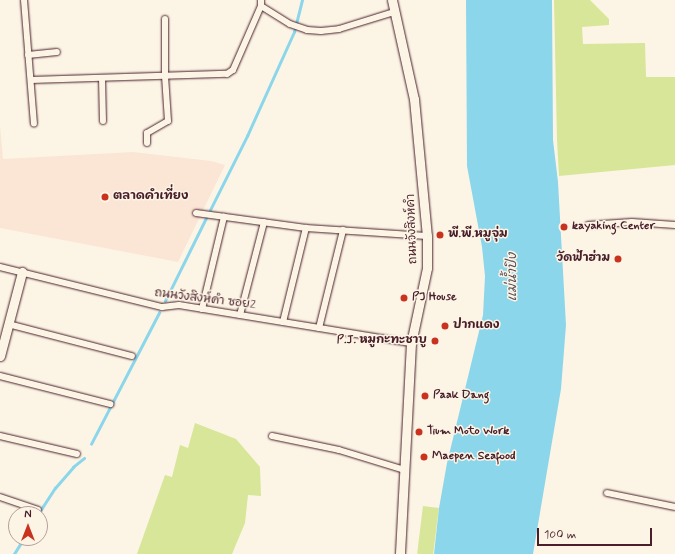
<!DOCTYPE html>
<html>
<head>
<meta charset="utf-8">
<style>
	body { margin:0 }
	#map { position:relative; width:675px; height:554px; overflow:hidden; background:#fcf5e5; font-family:Mynerve,"Playpen Sans Thai",sans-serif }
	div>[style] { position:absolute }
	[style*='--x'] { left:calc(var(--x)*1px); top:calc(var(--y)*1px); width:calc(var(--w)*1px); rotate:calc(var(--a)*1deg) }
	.built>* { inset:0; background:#fbe5d5 }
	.green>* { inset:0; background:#d7e699; transform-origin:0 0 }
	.water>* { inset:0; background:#8bd6eb }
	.stream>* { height:2.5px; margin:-1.25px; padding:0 1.25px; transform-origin:1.25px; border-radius:1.25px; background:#8bd6eb }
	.roads { filter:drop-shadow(0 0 1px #4a1f2b) drop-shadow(0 0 1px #4a1f2b) }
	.street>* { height:6px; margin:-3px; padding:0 3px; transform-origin:3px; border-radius:3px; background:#fcf5e5 }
	.secondary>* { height:9px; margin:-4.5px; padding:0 4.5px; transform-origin:4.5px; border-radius:4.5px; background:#fcf5e5 }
	.dots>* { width:11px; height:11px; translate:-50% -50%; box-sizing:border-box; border:2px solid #fcf5e5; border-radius:50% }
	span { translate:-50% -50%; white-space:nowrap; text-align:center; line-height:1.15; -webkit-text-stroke:3px #fcf5e5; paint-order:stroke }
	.poi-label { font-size:12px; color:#4a1f2b; font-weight:700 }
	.left { translate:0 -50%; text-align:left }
	.right { translate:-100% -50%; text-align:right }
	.street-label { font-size:12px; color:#4a1f2b }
	.water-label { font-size:13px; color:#5a4d5b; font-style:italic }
	.north { position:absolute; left:8px; top:506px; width:40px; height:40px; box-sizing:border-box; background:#fcf5e5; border:1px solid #b59f9b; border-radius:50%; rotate:0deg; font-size:11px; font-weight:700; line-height:16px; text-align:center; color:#4a1f2b }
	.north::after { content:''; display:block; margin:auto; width:14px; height:18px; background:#c8321e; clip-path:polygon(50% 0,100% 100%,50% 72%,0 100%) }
	.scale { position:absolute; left:537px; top:528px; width:115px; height:18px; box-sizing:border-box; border:2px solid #4a1f2b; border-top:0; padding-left:5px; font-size:12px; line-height:14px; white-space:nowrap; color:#4a1f2b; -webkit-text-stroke:3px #fcf5e5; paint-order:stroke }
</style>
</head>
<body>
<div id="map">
	<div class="built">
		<i style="clip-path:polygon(0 125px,3px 159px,133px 152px,211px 161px,225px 165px,178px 262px,0 228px)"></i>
	</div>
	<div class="green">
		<i style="clip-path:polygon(554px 0,590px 0,609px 19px,609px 25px,582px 27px,583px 44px,645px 43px,646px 77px,675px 77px,675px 165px,559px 176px,557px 140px)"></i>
		<i style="clip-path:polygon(195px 423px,236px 439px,260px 467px,261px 496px,248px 495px,245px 523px,232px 554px,137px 554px,165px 475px,172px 477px,180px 445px,188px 448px)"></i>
		<i style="left:423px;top:506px;width:16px;height:48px;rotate:7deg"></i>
	</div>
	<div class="water">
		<i style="clip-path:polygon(466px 0,552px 0,553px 140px,558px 182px,566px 325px,561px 389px,533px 554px,434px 554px,439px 508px,447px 463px,483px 315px,485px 276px,482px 247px,467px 166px)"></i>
	</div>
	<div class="stream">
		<i style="--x:210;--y:210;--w:83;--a:-63.4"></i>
		<i style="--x:247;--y:136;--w:114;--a:-65.7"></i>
		<i style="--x:294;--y:32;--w:33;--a:-76"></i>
		<i style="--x:165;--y:301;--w:93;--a:-63.7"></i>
		<i style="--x:91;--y:444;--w:148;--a:-62.6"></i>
		<i style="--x:38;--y:514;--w:31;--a:-57"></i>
		<i style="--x:55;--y:488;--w:28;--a:-49"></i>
		<i style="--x:73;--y:467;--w:14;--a:-39"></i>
		<i style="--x:14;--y:554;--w:19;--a:-58"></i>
	</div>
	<div class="roads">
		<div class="street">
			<i style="--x:24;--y:0;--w:124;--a:85.4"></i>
			<i style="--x:261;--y:0;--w:6;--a:90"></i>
			<i style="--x:261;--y:6;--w:34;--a:32"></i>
			<i style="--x:290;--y:24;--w:18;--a:19"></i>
			<i style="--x:307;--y:30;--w:14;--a:4"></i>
			<i style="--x:321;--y:31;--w:18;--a:-6"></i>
			<i style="--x:339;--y:29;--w:58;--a:-17.2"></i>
			<i style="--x:28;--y:55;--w:29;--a:-6"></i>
			<i style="--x:102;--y:78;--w:43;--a:88.7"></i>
			<i style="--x:31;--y:80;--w:196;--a:-1.8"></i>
			<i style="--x:227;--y:74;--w:7;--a:-34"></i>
			<i style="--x:233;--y:70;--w:70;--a:-66.4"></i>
			<i style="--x:147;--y:143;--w:10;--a:-90"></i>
			<i style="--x:147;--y:133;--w:24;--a:-30"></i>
			<i style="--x:168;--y:121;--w:45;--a:-93.8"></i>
			<i style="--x:165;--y:76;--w:57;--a:-90"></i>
			<i style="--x:196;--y:213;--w:111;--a:7.8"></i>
			<i style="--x:306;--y:228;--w:121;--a:3.8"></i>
			<i style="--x:588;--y:225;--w:44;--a:-3.9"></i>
			<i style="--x:632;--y:222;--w:43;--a:4"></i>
			<i style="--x:0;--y:267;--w:167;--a:13.9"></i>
			<i style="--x:162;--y:307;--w:17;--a:-7"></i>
			<i style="--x:179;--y:305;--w:235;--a:9.3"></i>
			<i style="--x:202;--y:309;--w:95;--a:-76.6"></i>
			<i style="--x:240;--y:315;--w:96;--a:-75.5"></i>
			<i style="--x:283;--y:322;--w:97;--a:-76.3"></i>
			<i style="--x:8;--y:324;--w:128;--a:14.5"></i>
			<i style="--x:319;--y:328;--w:101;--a:-76.2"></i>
			<i style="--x:0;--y:376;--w:114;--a:14.3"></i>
			<i style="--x:0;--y:436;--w:79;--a:13.2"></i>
			<i style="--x:272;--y:436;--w:68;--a:11.8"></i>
			<i style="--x:339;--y:450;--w:69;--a:16.9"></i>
			<i style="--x:607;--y:493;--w:69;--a:11.6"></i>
			<i style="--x:0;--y:497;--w:40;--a:18.9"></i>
		</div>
		<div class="secondary">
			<i style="--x:392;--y:0;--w:101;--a:77.5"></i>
			<i style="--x:414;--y:99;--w:138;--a:84.6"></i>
			<i style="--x:427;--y:236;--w:32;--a:90"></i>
			<i style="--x:427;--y:268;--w:77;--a:102"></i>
			<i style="--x:411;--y:343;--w:211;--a:93"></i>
			<i style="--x:0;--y:356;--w:87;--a:-75.3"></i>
		</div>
	</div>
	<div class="dots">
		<i style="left:105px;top:197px;background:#c8321e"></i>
		<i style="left:564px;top:227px;background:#c8321e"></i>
		<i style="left:440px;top:235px;background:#c8321e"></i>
		<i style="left:618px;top:259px;background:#c8321e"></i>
		<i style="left:404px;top:298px;background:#c8321e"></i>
		<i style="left:445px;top:326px;background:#c8321e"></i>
		<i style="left:435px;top:341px;background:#c8321e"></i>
		<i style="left:425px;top:396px;background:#c8321e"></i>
		<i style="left:419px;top:432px;background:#c8321e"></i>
		<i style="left:424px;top:457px;background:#c8321e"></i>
	</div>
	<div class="poi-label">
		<span class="left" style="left:113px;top:197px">ตลาดคำเที่ยง</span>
		<span class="left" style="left:572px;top:227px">kayaking Center</span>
		<span class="left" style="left:448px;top:235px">พี.พี.หมูจุ่ม</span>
		<span class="right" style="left:610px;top:259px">วัดฟ้าฮ่าม</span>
		<span class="left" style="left:412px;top:298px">PJ House</span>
		<span class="left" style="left:453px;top:326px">ปากแดง</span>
		<span class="right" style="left:427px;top:341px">P.J. หมูกะทะชาบู</span>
		<span class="left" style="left:433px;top:396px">Paak Dang</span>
		<span class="left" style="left:427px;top:432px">Tium Moto Work</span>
		<span class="left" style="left:432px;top:457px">Maepen Seafood</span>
	</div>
	<div class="street-label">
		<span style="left:413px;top:229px;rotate:-92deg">ถนนวังสิงห์คำ</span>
		<span style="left:205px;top:300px;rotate:7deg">ถนนวังสิงห์คำ ซอย2</span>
	</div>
	<div class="water-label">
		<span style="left:513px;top:277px;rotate:-90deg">แม่น้ำปิง</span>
	</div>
	<div class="north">N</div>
	<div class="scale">100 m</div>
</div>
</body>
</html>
